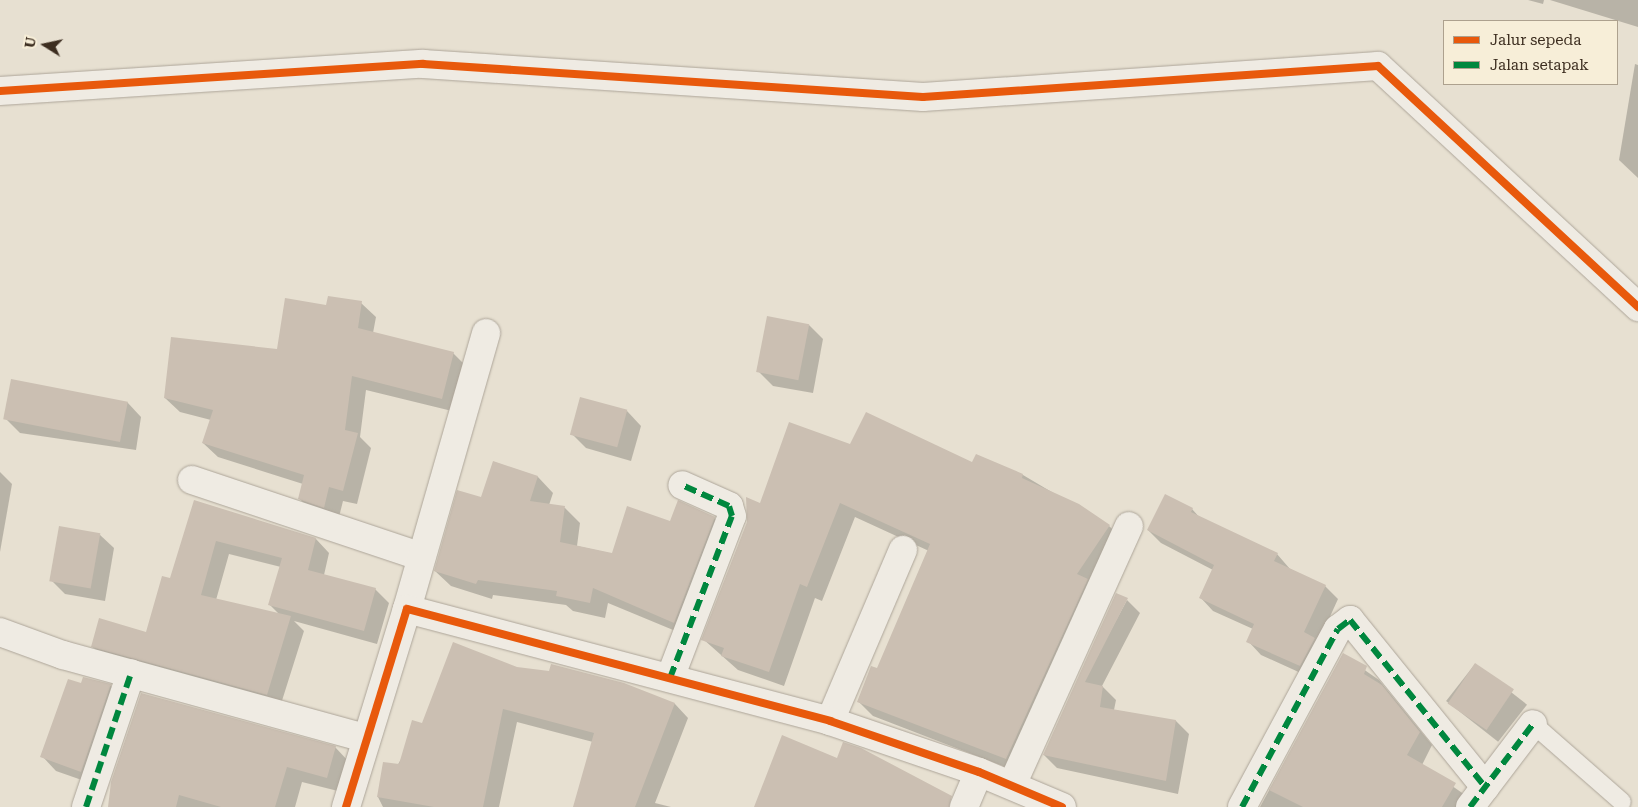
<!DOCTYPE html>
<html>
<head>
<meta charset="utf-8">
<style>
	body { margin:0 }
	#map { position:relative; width:1638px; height:807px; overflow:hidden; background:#e7e0d1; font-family:"Roboto Serif",serif }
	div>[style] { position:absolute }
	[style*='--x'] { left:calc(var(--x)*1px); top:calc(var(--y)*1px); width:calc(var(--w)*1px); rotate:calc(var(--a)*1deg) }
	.shadow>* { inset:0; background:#0003; transform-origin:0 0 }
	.building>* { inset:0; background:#cbbfb2; transform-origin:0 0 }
	.roads { filter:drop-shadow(0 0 1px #ada599) drop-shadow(0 0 1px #ada599) }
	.service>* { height:18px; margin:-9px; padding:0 9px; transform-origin:9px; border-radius:9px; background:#efebe3 }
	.minor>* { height:28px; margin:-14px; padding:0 14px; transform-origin:14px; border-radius:14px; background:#efebe3 }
	.quiet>* { height:6px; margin-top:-3px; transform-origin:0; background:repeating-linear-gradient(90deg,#00873e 0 12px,transparent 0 18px) }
	.cycleway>* { height:8px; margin:-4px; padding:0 4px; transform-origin:4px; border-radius:4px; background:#e8590c }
	span { translate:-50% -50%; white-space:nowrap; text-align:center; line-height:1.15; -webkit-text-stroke:4px #f7eed8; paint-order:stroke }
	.legend { position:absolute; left:1443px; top:20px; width:175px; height:65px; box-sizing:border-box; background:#f7eed8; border:1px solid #ada18e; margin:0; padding:6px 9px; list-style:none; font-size:15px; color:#3d2e20 }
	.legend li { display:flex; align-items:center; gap:10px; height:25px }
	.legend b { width:25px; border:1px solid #ada18e }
	.north { position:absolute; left:20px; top:20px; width:50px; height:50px; -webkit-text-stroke:4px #f7eed8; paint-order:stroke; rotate:280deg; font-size:14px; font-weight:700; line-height:20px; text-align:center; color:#3d2e20 }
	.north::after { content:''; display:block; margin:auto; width:18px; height:22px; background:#3d2e20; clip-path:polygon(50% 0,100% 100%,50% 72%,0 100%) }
</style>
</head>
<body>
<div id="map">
	<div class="shadow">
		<i style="clip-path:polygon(1528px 0,1544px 0,1543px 4px)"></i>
		<i style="clip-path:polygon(1550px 0,1638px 0,1638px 27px)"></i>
		<i style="clip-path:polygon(1635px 64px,1638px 65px,1638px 178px,1619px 160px)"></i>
		<i style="clip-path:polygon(361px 303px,376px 317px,373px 333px,453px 353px,467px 367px,456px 412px,366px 390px,360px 437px,371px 448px,357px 504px,343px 501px,338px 521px,313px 513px,299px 498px,303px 484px,218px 457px,203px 443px,211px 420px,180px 412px,165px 398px,279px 350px,328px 306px)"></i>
		<i style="clip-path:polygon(809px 325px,823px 339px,813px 393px,773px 386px,759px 372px)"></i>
		<i style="clip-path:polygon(581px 399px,627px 411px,641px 426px,631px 461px,586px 448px,572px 434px)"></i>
		<i style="clip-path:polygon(127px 402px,141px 417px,136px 450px,20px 433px,6px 419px)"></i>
		<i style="clip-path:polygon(851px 445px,1023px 475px,1109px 526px,1124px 540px,1021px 773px,873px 716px,858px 701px,878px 670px,929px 551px,855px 517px,822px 601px,815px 598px,784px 686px,738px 670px,703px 639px,761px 505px)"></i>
		<i style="clip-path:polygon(494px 462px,538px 477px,553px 493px,549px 505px,565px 508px,580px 523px,577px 546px,613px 554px,671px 522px,714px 518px,730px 533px,690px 637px,608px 603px,605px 618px,573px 611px,566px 605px,493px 595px,492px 599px,451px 586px,435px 571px,482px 498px)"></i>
		<i style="clip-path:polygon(0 472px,12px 484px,0 552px)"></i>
		<i style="clip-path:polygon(evenodd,195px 502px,316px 539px,329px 553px,324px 575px,375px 589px,389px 603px,377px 644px,294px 621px,304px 631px,280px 707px,106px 660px,92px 646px,147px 634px,171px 580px,195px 502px,229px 554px,281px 567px,270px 605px,280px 615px,216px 600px,229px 554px)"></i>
		<i style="clip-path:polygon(1192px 509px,1201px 519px,1277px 554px,1290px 569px,1325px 586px,1338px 599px,1318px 643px,1314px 679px,1261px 655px,1248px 641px,1253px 629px,1213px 611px,1200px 597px,1213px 570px,1161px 543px,1148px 530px)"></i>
		<i style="clip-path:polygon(99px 534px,114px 548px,105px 601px,65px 594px,51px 580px)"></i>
		<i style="clip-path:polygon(1127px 600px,1140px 613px,1102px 686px,1116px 700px,1114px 710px,1176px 721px,1189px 734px,1178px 794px,1057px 768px,1044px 755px)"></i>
		<i style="clip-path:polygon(1343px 655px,1379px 680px,1432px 745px,1422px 765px,1468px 797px,1461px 807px,1260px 807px)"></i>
		<i style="left:1475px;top:664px;width:66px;height:47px;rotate:38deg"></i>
		<i style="clip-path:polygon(517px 668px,624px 684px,675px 704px,688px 718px,655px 803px,671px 807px,575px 807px,593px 742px,517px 722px,499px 807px,383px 807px,378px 797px,422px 725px)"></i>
		<i style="clip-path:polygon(82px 685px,110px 685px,124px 700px,96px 785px,56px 771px,42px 756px)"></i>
		<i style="clip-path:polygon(335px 747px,350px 763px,342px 792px,302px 782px,295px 807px,109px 807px)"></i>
	</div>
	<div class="building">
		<i style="clip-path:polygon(328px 296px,362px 301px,358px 328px,454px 352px,442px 399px,352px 376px,345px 430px,358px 433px,343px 491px,329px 487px,324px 508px,298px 499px,304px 475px,202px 443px,213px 410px,164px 398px,171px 337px,277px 349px,285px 298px,326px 305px)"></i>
		<i style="left:767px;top:316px;width:43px;height:57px;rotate:11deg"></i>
		<i style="left:11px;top:379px;width:119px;height:41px;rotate:11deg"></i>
		<i style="left:580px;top:397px;width:49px;height:39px;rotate:15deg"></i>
		<i style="clip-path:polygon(866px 412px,972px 462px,976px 454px,1023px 474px,1022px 478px,1079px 504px,1110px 525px,1077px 574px,1088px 579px,1006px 759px,857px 702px,871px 666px,877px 668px,930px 544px,840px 503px,807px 587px,800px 584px,769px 672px,721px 656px,724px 648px,701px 640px,747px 522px,746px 497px,760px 503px,789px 422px,850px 444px)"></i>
		<i style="clip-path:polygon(493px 461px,538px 476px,530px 501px,565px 506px,560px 542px,612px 553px,627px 506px,670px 521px,678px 500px,715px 517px,674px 623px,593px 588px,590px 603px,556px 596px,557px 591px,478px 580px,476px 584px,434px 571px,457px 490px,481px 497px)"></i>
		<i style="clip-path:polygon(1165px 494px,1193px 508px,1191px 512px,1278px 553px,1274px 561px,1326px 585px,1304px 632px,1315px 638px,1300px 666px,1246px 642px,1254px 624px,1199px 598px,1214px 565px,1147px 530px)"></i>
		<i style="clip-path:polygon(194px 500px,316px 538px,308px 570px,376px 588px,364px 631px,268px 605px,282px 558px,216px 541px,201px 595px,291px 616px,267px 695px,91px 647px,99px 618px,146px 632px,162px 576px,170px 578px)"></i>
		<i style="left:59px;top:526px;width:42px;height:56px;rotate:10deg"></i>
		<i style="clip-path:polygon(1116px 593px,1128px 598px,1085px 682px,1103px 686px,1100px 707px,1176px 720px,1166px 781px,1043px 755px)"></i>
		<i style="clip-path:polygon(453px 642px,517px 667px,549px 671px,551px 664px,624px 683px,675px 703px,635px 807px,573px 807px,594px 733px,503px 709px,483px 807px,434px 807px,377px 797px,383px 762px,399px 764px,412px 720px,422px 723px)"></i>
		<i style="clip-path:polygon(1343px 653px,1367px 666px,1364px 674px,1382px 685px,1420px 732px,1407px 755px,1456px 783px,1442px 807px,1303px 807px,1269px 790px)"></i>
		<i style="left:1475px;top:663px;width:47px;height:49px;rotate:34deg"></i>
		<i style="clip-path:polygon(83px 677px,111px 684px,81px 772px,40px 757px,68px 679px,81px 683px)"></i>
		<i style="clip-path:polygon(141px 693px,336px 746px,327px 778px,287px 767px,275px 807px,221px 807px,179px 795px,176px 807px,108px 807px,111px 782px)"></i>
		<i style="clip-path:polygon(782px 735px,837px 758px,843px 742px,861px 748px,952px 796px,949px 807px,754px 807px)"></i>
	</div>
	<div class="roads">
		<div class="service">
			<i style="--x:1533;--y:724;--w:118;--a:41.2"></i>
		</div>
		<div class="minor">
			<i style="--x:0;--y:91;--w:424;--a:-3.7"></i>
			<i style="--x:423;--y:64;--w:501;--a:3.78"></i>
			<i style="--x:923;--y:97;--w:456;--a:-3.9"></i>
			<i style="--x:1378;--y:66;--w:355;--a:42.8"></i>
			<i style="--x:192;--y:480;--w:239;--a:18.5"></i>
			<i style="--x:407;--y:609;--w:287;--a:-74"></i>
			<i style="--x:0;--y:632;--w:67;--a:20.1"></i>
			<i style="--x:63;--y:655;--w:313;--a:15.4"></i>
			<i style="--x:670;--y:678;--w:173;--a:-69.1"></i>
			<i style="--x:732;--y:516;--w:10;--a:-107"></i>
			<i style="--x:729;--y:506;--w:51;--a:-155.9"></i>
			<i style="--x:830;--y:721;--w:186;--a:-66.9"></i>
			<i style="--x:1012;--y:785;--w:284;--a:-65.7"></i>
			<i style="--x:86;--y:807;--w:141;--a:-71.4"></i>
			<i style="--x:346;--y:807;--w:207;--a:-72.9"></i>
			<i style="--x:407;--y:609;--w:438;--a:14.8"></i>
			<i style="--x:830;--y:721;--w:157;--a:18.9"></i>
			<i style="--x:979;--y:772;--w:90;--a:22.9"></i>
			<i style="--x:964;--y:807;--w:38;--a:-67"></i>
			<i style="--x:1242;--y:807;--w:202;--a:-61.7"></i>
			<i style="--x:1338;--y:629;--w:15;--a:-37"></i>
			<i style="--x:1350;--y:620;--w:215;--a:51"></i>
			<i style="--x:1470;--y:807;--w:104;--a:-52.8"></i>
		</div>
	</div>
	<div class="quiet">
		<i style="--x:670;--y:678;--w:173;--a:-69.1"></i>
		<i style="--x:732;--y:516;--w:10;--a:-107"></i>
		<i style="--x:729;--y:506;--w:51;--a:-155.9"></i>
		<i style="--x:86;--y:807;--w:141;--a:-71.4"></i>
		<i style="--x:1242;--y:807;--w:202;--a:-61.7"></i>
		<i style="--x:1338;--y:629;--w:15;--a:-37"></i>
		<i style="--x:1350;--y:620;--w:215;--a:51"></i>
		<i style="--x:1470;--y:807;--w:104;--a:-52.8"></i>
	</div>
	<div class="cycleway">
		<i style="--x:0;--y:91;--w:424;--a:-3.7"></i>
		<i style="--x:423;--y:64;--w:501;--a:3.78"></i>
		<i style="--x:923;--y:97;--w:456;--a:-3.9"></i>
		<i style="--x:1378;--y:66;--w:355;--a:42.8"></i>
		<i style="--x:346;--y:807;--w:207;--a:-72.9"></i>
		<i style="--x:407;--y:609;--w:438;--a:14.8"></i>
		<i style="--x:830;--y:721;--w:157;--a:18.9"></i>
		<i style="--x:979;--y:772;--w:90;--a:22.9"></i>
	</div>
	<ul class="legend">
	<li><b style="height:6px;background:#e8590c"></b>Jalur sepeda</li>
	<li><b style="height:6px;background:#00873e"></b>Jalan setapak</li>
	</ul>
	<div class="north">U</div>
</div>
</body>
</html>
